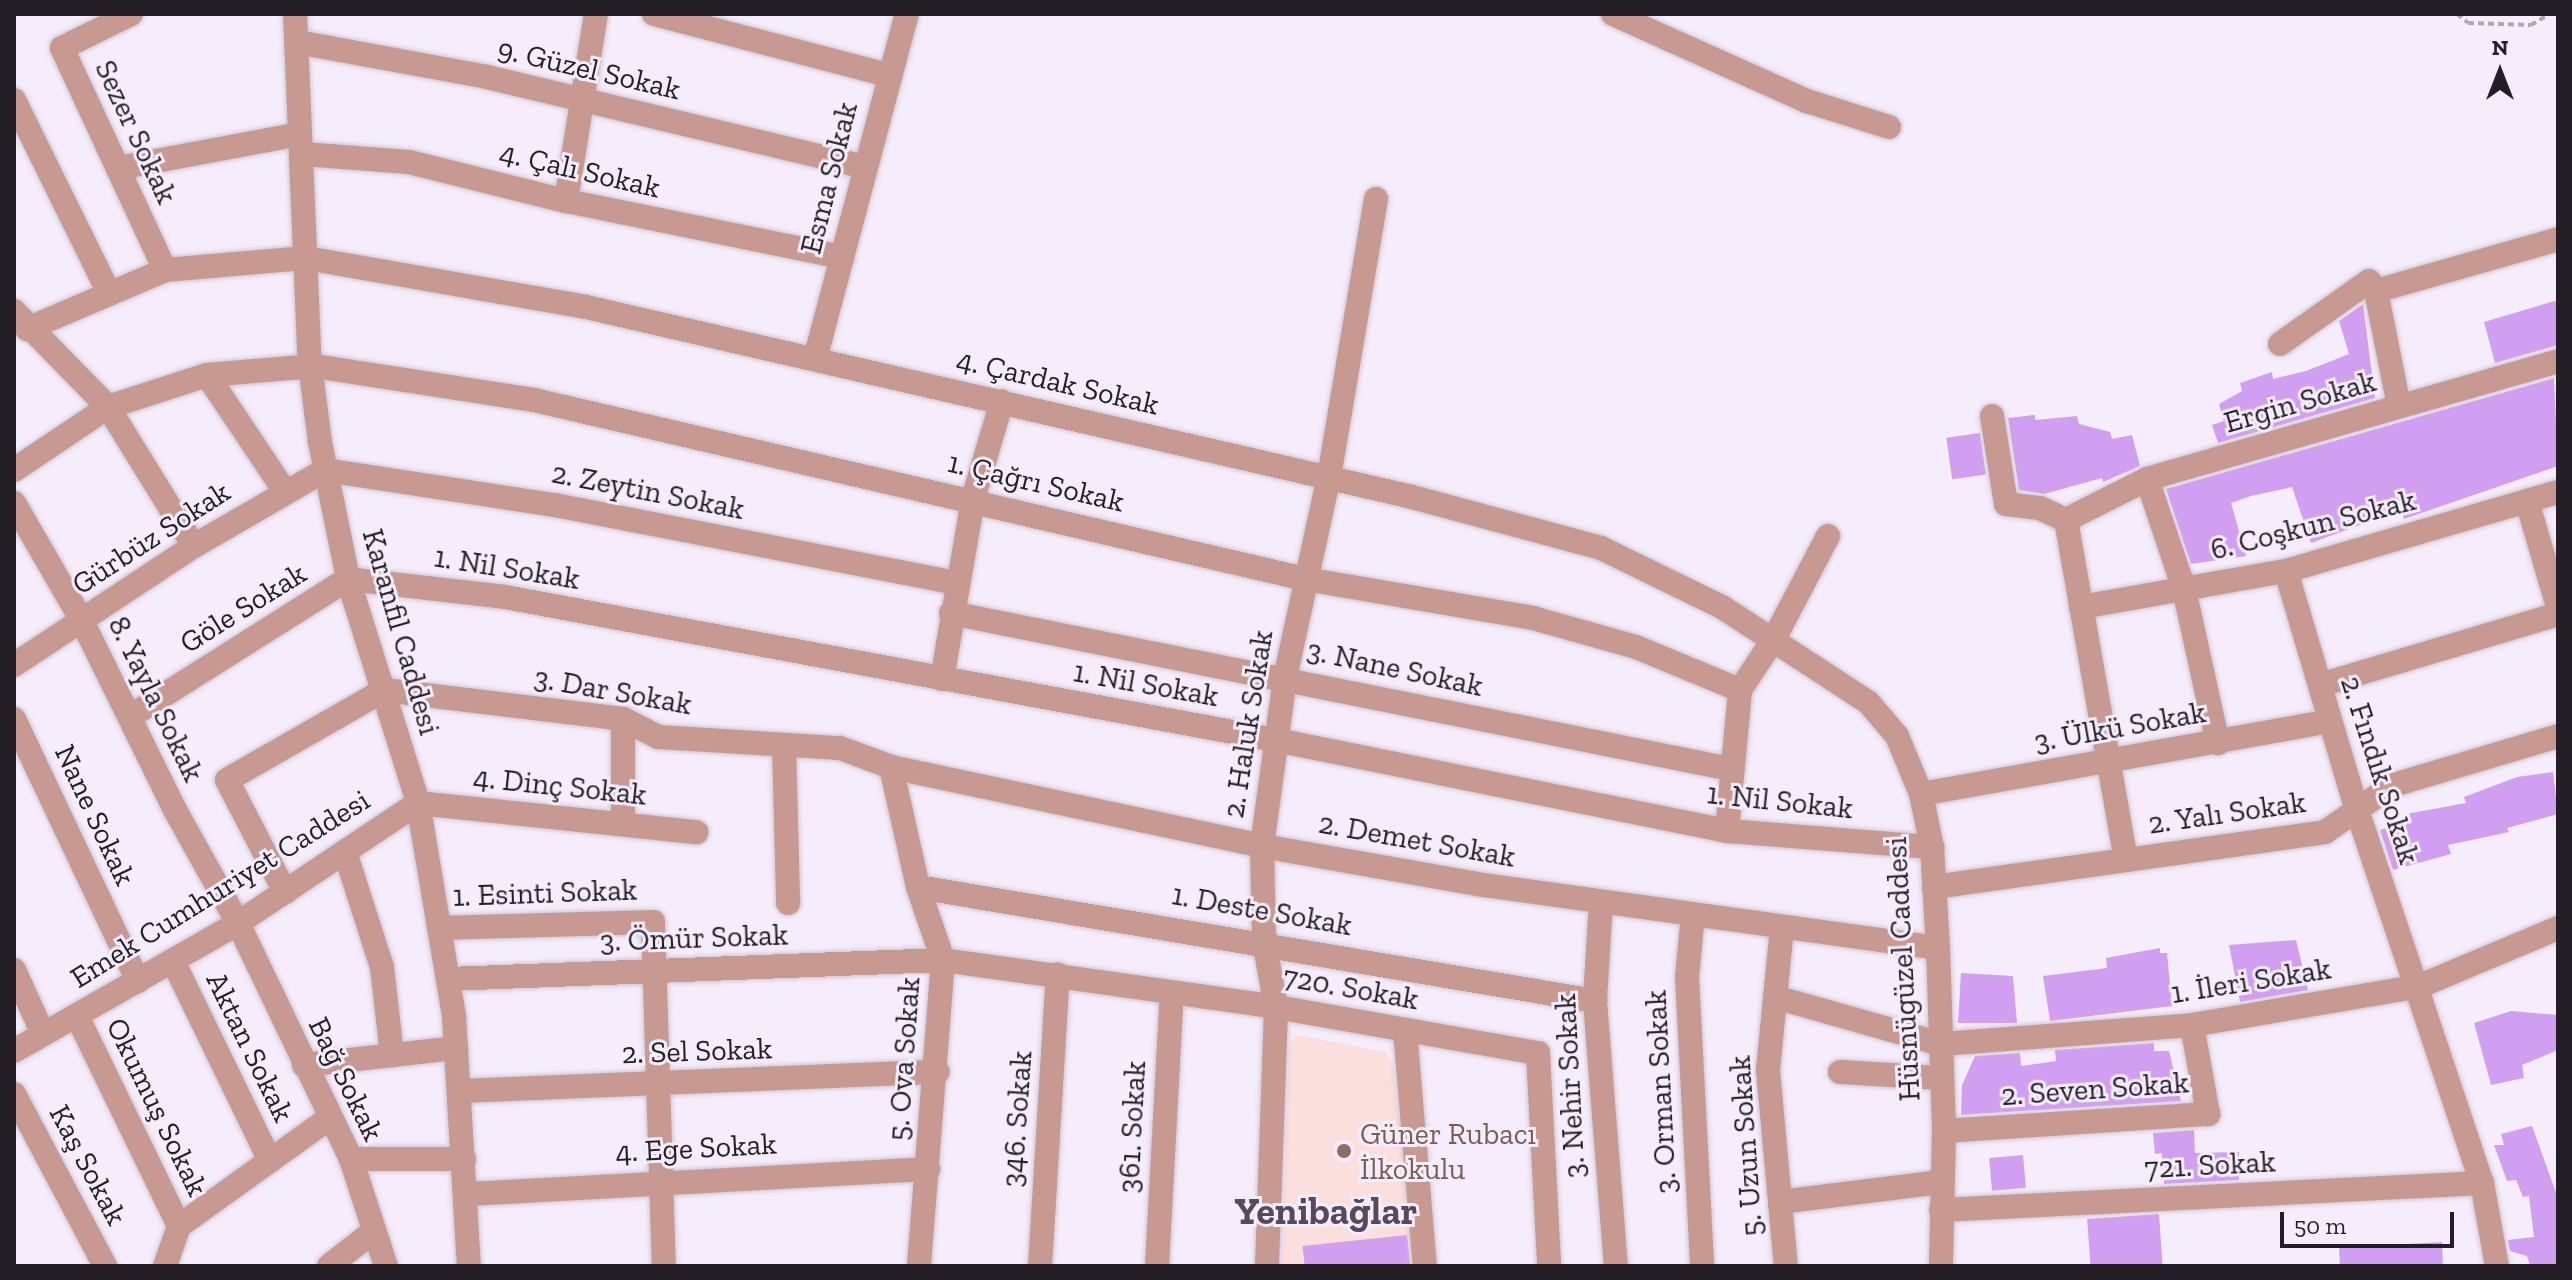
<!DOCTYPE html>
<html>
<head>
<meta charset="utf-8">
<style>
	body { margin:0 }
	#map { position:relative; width:2572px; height:1280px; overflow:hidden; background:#f5edfc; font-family:"Zilla Slab",serif }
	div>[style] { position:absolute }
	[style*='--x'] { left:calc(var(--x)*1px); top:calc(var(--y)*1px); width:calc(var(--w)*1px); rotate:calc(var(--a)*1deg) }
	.commercial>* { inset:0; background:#fadfdc }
	.building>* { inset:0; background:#d19ff2; transform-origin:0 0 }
	.path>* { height:4px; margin-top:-2px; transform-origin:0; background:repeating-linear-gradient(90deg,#afa8b4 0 6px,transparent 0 10px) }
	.roads { filter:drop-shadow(0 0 2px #cfc8d6) drop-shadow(0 0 2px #cfc8d6) }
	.minor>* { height:24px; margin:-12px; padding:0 12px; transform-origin:12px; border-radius:12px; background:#c79990 }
	.dots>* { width:22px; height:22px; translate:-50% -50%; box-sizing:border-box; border:4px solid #f5edfc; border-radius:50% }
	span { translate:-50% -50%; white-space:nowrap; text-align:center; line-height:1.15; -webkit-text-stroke:6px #f5edfc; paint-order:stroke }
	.street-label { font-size:30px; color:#241f27 }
	.education-label { font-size:30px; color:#785e54 }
	.left { translate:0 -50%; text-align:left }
	.district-label { font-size:38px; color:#55495d; font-weight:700 }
	.frame { position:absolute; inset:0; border:16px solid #241f27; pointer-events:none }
	.north { position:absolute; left:2460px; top:32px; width:80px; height:80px; -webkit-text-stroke:6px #f5edfc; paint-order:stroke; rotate:0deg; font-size:22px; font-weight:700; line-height:32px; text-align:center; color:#241f27 }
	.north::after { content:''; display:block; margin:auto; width:28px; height:36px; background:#241f27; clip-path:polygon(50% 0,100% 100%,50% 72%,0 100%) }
	.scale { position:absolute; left:2280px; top:1212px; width:174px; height:36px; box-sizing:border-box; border:4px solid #241f27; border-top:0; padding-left:10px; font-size:24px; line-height:28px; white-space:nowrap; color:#241f27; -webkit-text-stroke:6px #f5edfc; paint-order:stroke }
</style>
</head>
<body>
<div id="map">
	<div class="commercial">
		<i style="clip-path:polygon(1297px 1035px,1386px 1052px,1394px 1068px,1415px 1266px,1282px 1266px,1289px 1044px)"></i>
	</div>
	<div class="building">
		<i style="clip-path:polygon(2558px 300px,2558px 345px,2495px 363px,2484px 322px)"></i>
		<i style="clip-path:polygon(2363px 304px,2375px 398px,2218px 443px,2212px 425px,2224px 421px,2219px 404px,2242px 391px,2240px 383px,2272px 372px,2273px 379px,2306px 371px,2349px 354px,2339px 321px)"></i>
		<i style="clip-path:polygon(2554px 378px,2558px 466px,2404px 519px,2401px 510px,2311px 543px,2292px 487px,2251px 496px,2231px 503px,2246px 556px,2191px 564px,2166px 489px)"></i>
		<i style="clip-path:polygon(2035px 415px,2035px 420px,2077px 416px,2079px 424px,2110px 432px,2112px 439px,2132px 435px,2140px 466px,2103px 482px,2102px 478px,2044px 494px,2019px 490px,2008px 418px)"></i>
		<i style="left:1980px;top:433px;width:42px;height:34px;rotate:82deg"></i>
		<i style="clip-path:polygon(2553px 772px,2558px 814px,2507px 828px,2509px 832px,2448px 845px,2451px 854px,2393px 870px,2380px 830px,2408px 821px,2406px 814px,2466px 803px,2464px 797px,2517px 777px)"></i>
		<i style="clip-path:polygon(2296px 940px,2308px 990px,2240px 1002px,2229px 945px)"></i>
		<i style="clip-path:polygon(2160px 948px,2160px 953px,2167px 953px,2172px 1006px,2050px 1021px,2043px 976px,2107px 968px,2106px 958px)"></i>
		<i style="clip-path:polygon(1961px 973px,2013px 976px,2017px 1023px,1958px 1023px)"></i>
		<i style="clip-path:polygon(2511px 1011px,2558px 1015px,2558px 1050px,2522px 1065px,2524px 1078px,2491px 1085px,2474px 1023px)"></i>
		<i style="clip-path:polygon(2154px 1043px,2154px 1051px,2169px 1051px,2181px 1101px,1961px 1115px,1962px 1085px,1975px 1056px,2020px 1053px,2021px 1066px,2056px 1061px,2055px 1050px)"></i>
		<i style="clip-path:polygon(2532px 1126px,2558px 1198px,2558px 1266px,2530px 1266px,2527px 1256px,2510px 1251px,2508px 1240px,2534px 1237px,2529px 1196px,2523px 1197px,2516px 1180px,2507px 1181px,2494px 1145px,2504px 1145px,2501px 1134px)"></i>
		<i style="clip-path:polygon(2194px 1130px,2195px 1153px,2239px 1152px,2239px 1180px,2164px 1184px,2162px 1153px,2155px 1154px,2153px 1133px)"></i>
		<i style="left:2023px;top:1155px;width:33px;height:34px;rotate:85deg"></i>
		<i style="left:2159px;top:1214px;width:52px;height:72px;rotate:86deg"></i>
		<i style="left:1407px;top:1235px;width:31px;height:105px;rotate:84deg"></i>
		<i style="clip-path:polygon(2442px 1242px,2443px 1266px,2340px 1266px,2339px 1248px)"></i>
	</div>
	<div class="path">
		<i style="--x:2457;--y:14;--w:14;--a:39"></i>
		<i style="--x:2468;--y:23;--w:63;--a:1.8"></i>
		<i style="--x:2531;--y:25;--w:21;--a:-31"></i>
	</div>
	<div class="roads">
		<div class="minor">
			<i style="--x:131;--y:14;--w:77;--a:153.8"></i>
			<i style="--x:62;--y:48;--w:245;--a:65.1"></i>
			<i style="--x:295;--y:14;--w:351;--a:87.6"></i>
			<i style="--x:310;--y:365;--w:78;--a:82.6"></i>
			<i style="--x:320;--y:442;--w:140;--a:78.4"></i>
			<i style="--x:348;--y:579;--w:235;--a:72.6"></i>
			<i style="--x:418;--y:803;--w:216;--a:80.4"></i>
			<i style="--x:454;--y:1016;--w:250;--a:86.6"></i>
			<i style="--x:654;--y:14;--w:242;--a:14.6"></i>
			<i style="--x:1613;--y:14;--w:213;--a:24.2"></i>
			<i style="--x:1807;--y:101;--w:86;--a:17.6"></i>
			<i style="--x:297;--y:42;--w:193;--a:10.4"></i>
			<i style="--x:487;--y:77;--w:388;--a:13.4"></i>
			<i style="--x:14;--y:100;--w:213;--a:63.8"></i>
			<i style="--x:303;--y:154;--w:106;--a:4.3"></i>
			<i style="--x:409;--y:162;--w:162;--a:14"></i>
			<i style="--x:566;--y:201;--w:282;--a:11.5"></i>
			<i style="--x:118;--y:168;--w:184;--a:-10.6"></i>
			<i style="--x:566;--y:201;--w:189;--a:-80.9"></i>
			<i style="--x:2376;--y:291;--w:189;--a:-15.9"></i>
			<i style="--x:14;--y:311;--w:134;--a:45.6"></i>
			<i style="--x:108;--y:407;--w:163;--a:58.3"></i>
			<i style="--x:27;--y:329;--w:150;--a:-23.1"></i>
			<i style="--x:165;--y:270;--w:142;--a:-4.9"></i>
			<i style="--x:306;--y:258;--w:284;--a:9.9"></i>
			<i style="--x:586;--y:307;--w:848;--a:12.95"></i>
			<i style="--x:1412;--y:497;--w:196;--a:15.1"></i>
			<i style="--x:1601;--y:548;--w:135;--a:26"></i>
			<i style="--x:1722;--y:607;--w:174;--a:33.1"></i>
			<i style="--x:1868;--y:702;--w:45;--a:49.5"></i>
			<i style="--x:1897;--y:736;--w:63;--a:67.5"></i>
			<i style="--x:1921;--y:794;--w:54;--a:78.3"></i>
			<i style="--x:1932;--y:847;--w:101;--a:86.6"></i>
			<i style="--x:1938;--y:948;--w:183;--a:88.1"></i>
			<i style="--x:1944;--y:1131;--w:135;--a:91.3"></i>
			<i style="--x:2280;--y:344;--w:109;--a:-35.3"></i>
			<i style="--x:2369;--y:281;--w:12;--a:55"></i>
			<i style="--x:2376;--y:291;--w:117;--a:78.7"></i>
			<i style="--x:815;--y:359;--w:357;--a:-75.1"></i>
			<i style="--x:207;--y:375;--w:138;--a:56.2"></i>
			<i style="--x:1992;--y:416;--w:89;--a:81"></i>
			<i style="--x:2006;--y:504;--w:34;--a:7"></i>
			<i style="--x:2040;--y:508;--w:29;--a:25"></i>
			<i style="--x:14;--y:470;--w:113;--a:-33.8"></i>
			<i style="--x:108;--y:407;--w:104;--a:-17.9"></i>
			<i style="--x:207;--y:375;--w:107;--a:-4.8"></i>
			<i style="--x:314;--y:366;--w:223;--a:8.8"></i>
			<i style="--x:534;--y:400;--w:792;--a:13.07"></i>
			<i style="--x:1305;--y:579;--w:231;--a:9.7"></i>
			<i style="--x:1533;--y:618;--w:107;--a:15.7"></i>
			<i style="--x:1636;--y:647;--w:113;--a:22.5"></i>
			<i style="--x:2147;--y:479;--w:116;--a:71.4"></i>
			<i style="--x:2184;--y:589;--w:158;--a:77.6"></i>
			<i style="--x:2527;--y:501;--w:110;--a:73.7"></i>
			<i style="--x:14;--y:503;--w:136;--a:60"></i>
			<i style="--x:82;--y:621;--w:211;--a:63.8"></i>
			<i style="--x:175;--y:810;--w:129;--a:60.9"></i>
			<i style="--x:238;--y:923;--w:262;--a:64.4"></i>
			<i style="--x:351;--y:1159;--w:113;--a:71.9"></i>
			<i style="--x:2066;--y:520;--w:91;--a:-26.8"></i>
			<i style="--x:2147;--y:479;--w:428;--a:-16"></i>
			<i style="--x:2066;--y:520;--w:345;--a:80"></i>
			<i style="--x:2286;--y:571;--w:249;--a:73.5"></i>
			<i style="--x:2357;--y:810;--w:393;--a:71.5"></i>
			<i style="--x:2482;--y:1183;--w:84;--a:79.8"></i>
			<i style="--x:2081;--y:607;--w:208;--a:-10"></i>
			<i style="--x:2286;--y:571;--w:283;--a:-16.2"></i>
			<i style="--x:951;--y:613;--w:795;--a:11.31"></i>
			<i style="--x:14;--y:665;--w:216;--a:-33.5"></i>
			<i style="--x:194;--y:546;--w:151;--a:-30.1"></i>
			<i style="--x:325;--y:470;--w:233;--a:8.7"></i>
			<i style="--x:555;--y:505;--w:409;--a:11"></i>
			<i style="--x:942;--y:679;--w:183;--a:-80.2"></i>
			<i style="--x:973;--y:499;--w:102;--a:-73.5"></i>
			<i style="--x:2320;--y:685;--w:248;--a:-16.6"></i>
			<i style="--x:131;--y:716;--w:257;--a:-32.3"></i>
			<i style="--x:348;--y:579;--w:158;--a:6.5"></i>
			<i style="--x:505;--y:597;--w:784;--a:10.51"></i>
			<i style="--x:1276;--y:740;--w:460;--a:11.4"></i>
			<i style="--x:1727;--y:831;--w:206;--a:4.5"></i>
			<i style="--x:14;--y:719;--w:290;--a:64.7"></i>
			<i style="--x:623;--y:719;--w:105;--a:90"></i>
			<i style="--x:784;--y:745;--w:158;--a:88.5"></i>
			<i style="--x:891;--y:767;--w:123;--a:77.3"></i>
			<i style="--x:918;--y:887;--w:77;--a:71.1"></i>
			<i style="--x:943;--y:960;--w:307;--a:94.5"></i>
			<i style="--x:1921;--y:794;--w:415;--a:-10.1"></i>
			<i style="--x:1727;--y:831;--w:142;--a:-84.7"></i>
			<i style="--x:1740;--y:690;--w:64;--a:-56.6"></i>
			<i style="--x:1775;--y:637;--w:114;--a:-62.3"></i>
			<i style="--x:345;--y:852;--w:121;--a:72.2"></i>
			<i style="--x:382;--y:967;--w:89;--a:83.5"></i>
			<i style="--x:918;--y:887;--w:687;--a:9.56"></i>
			<i style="--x:1934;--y:887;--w:395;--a:-8"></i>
			<i style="--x:2325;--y:832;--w:83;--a:-34.7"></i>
			<i style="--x:2393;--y:785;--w:172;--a:-16.5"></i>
			<i style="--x:285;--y:892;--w:126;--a:-117.4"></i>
			<i style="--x:227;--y:780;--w:181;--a:-29.8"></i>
			<i style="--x:384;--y:690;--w:241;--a:6.9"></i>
			<i style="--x:623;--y:719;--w:39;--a:27"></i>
			<i style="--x:658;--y:737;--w:182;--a:3.5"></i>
			<i style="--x:840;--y:748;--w:54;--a:20.4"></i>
			<i style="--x:891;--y:767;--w:379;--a:12"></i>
			<i style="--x:1262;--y:846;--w:225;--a:10"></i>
			<i style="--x:1484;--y:885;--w:458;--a:7.9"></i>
			<i style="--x:1601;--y:902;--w:99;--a:93.5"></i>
			<i style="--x:1595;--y:1001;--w:266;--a:85.5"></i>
			<i style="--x:1693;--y:914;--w:63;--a:95.4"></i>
			<i style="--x:1687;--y:977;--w:289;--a:87"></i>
			<i style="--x:1782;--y:927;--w:144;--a:95.6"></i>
			<i style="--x:1768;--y:1070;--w:197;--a:84.8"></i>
			<i style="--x:439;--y:928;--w:214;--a:-1.6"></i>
			<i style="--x:653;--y:922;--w:344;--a:88.2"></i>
			<i style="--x:173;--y:961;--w:222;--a:64.1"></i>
			<i style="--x:14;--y:970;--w:70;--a:65.6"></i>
			<i style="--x:448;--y:979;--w:495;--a:-2.2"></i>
			<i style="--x:943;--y:960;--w:336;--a:8"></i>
			<i style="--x:1276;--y:1007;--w:266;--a:10"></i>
			<i style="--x:1538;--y:1053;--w:213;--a:87"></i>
			<i style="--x:1775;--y:997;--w:173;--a:15.8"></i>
			<i style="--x:1941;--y:1044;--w:252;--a:-4.3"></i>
			<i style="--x:2192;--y:1025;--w:231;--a:-9.7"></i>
			<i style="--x:2420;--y:986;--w:150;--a:-22.8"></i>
			<i style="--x:77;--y:1016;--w:233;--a:64.1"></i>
			<i style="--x:1405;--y:1030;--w:237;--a:85.2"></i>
			<i style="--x:14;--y:1051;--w:258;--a:-29.7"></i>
			<i style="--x:238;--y:923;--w:216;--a:-33.7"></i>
			<i style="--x:418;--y:803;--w:280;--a:6"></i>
			<i style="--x:304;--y:1065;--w:153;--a:-6.4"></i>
			<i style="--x:1840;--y:1072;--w:102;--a:3.4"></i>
			<i style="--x:460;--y:1091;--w:478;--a:-2.3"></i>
			<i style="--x:14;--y:1094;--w:195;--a:62.1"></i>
			<i style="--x:1944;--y:1131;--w:265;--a:-3.7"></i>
			<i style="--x:2208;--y:1114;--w:90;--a:-100.2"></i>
			<i style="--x:351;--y:1159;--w:113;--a:0"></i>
			<i style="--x:467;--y:1194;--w:462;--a:-3.1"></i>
			<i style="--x:1780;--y:1202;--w:162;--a:-7.1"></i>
			<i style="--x:1941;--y:1210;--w:542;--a:-2.86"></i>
			<i style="--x:179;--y:1226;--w:183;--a:-35.7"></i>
			<i style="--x:165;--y:1266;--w:42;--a:-70.7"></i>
			<i style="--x:329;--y:1266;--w:57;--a:-37.9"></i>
			<i style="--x:1040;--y:1266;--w:292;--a:-86.5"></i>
			<i style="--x:1157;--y:1266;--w:274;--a:-86.9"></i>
			<i style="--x:1267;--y:1266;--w:259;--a:-88"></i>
			<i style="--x:1276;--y:1007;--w:67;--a:-100.3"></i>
			<i style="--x:1264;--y:941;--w:95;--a:-91.2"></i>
			<i style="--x:1262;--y:846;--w:170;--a:-82.2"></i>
			<i style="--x:1285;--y:678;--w:206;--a:-77.7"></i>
			<i style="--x:1329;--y:477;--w:282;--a:-80.4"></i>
		</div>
	</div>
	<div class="dots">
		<i style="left:1344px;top:1151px;background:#8d6e63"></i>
	</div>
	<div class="street-label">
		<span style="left:589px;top:69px;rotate:13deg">9. Güzel Sokak</span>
		<span style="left:136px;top:132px;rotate:65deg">Sezer Sokak</span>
		<span style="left:580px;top:170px;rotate:13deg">4. Çalı Sokak</span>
		<span style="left:829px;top:178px;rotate:-76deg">Esma Sokak</span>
		<span style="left:1058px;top:382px;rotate:13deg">4. Çardak Sokak</span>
		<span style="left:2300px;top:402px;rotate:-16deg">Ergin Sokak</span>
		<span style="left:1036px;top:482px;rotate:13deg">1. Çağrı Sokak</span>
		<span style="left:648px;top:491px;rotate:11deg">2. Zeytin Sokak</span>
		<span style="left:2313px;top:525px;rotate:-14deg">6. Coşkun Sokak</span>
		<span style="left:151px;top:538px;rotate:-33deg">Gürbüz Sokak</span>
		<span style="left:507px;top:568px;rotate:9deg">1. Nil Sokak</span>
		<span style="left:243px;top:608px;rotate:-32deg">Göle Sokak</span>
		<span style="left:401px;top:632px;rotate:74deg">Karanfil Caddesi</span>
		<span style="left:1395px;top:668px;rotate:12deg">3. Nane Sokak</span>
		<span style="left:1146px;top:684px;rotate:10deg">1. Nil Sokak</span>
		<span style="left:613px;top:691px;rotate:10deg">3. Dar Sokak</span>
		<span style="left:156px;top:699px;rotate:64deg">8. Yayla Sokak</span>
		<span style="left:1248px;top:724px;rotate:-81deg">2. Haluk Sokak</span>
		<span style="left:2120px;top:727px;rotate:-10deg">3. Ülkü Sokak</span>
		<span style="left:2380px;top:770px;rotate:72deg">2. Fındık Sokak</span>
		<span style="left:560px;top:786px;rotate:6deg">4. Dinç Sokak</span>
		<span style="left:1780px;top:801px;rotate:6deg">1. Nil Sokak</span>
		<span style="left:2227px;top:813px;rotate:-8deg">2. Yalı Sokak</span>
		<span style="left:95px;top:815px;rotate:65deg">Nane Sokak</span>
		<span style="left:1417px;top:840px;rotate:10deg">2. Demet Sokak</span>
		<span style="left:220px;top:889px;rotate:-32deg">Emek Cumhuriyet Caddesi</span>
		<span style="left:545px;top:893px;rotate:-2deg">1. Esinti Sokak</span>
		<span style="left:1262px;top:910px;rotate:10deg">1. Deste Sokak</span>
		<span style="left:694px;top:938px;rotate:-2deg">3. Ömür Sokak</span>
		<span style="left:1903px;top:969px;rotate:-93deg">Hüsnügüzel Caddesi</span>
		<span style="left:2251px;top:981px;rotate:-9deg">1. İleri Sokak</span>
		<span style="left:1351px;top:988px;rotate:10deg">720. Sokak</span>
		<span style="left:250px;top:1047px;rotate:64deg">Aktan Sokak</span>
		<span style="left:697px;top:1051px;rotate:-2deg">2. Sel Sokak</span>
		<span style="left:904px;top:1059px;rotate:-86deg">5. Ova Sokak</span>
		<span style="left:346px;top:1079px;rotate:64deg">Bağ Sokak</span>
		<span style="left:1570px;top:1086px;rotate:-93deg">3. Nehir Sokak</span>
		<span style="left:2095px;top:1089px;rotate:-4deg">2. Seven Sokak</span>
		<span style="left:1661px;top:1092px;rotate:-93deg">3. Orman Sokak</span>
		<span style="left:157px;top:1107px;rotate:64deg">Okumuş Sokak</span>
		<span style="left:1017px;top:1119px;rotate:-86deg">346. Sokak</span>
		<span style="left:1132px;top:1127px;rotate:-87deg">361. Sokak</span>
		<span style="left:1746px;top:1146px;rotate:-94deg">5. Uzun Sokak</span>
		<span style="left:696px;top:1148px;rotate:-3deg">4. Ege Sokak</span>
		<span style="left:88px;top:1165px;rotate:62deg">Kaş Sokak</span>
		<span style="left:2210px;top:1165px;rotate:-3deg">721. Sokak</span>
	</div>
	<div class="education-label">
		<span class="left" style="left:1360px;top:1151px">Güner Rubacı<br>İlkokulu</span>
	</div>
	<div class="district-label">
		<span style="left:1326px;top:1212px">Yenibağlar</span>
	</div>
	<div class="frame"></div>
	<div class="north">N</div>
	<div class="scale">50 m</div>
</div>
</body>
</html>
